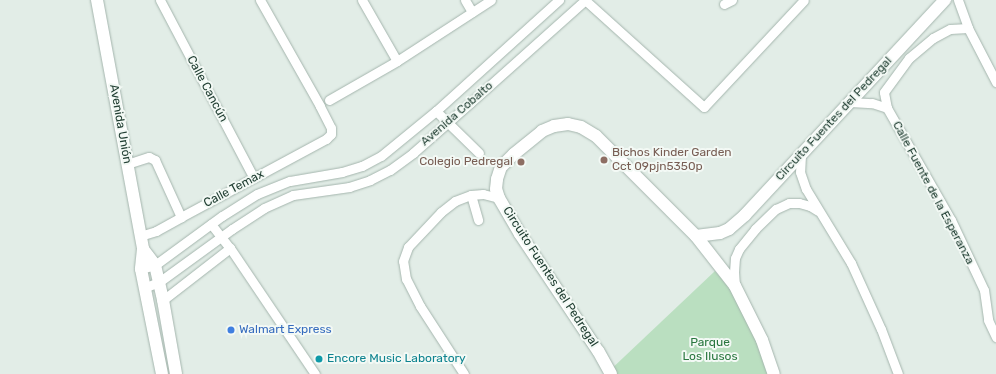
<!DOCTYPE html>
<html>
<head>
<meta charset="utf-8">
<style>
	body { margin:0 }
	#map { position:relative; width:996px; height:374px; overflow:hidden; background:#e2ede7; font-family:Rubik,sans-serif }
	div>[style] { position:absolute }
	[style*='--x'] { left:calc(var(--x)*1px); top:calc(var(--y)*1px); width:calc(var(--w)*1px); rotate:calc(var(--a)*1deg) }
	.green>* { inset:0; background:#badfc0 }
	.roads { filter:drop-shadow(0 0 1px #a4b5ad) drop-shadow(0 0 1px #a4b5ad) }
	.street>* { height:9px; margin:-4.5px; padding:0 4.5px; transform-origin:4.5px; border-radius:4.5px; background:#fff }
	.secondary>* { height:12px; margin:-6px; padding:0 6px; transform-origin:6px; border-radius:6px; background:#fff }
	.dots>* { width:11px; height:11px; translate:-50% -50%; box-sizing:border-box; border:2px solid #f3f9f5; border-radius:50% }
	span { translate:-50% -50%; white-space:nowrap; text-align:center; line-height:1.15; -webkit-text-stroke:4px #f3f9f5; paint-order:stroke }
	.street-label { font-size:12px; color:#213f33 }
	.education-label { font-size:12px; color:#785e54 }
	.left { translate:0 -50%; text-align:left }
	.right { translate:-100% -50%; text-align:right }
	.shop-label { font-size:12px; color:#366cbe }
	.park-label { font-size:12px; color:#29773f }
	.culture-label { font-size:12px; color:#0d838f }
</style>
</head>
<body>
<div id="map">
	<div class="green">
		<i style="clip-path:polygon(715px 271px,731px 290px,773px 374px,606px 374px)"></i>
	</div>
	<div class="roads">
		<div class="street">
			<i style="--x:160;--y:0;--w:201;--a:62.2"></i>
			<i style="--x:362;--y:0;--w:70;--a:60.2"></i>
			<i style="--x:465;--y:0;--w:14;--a:60"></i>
			<i style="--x:585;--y:0;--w:160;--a:42"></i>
			<i style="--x:704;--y:107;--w:146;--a:-46.9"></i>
			<i style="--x:958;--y:0;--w:30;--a:70"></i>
			<i style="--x:968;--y:28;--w:61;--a:62.6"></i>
			<i style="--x:724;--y:4;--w:9;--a:-27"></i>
			<i style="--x:329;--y:100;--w:78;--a:-29.8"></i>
			<i style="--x:397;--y:61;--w:112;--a:-33"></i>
			<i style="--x:850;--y:102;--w:22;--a:3"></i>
			<i style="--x:872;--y:103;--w:16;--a:18"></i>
			<i style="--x:887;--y:108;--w:129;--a:60.3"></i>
			<i style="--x:951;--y:220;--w:77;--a:64.8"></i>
			<i style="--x:984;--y:290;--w:30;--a:82"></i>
			<i style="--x:988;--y:320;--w:19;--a:65"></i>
			<i style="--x:887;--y:108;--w:16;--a:-101"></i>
			<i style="--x:884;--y:92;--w:42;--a:-53.7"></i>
			<i style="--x:909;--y:58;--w:31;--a:-40"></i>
			<i style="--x:933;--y:38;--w:19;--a:-28"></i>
			<i style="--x:950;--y:29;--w:18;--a:-3"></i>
			<i style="--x:436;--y:111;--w:60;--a:44.3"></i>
			<i style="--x:801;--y:155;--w:17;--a:93"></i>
			<i style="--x:800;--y:172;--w:18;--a:71"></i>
			<i style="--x:806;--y:189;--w:87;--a:58.7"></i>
			<i style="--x:851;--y:263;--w:72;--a:65.6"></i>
			<i style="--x:881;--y:329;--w:48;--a:69.3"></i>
			<i style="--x:127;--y:164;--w:23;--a:-18"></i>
			<i style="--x:149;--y:157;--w:7;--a:27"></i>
			<i style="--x:155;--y:160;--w:63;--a:65.5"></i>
			<i style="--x:471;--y:195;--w:26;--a:74"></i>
			<i style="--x:211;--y:224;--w:31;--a:52"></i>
			<i style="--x:230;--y:248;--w:152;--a:56"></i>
			<i style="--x:140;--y:236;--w:17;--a:-17"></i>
			<i style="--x:156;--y:231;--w:29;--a:-29"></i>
			<i style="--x:181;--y:217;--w:165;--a:-28.3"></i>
			<i style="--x:326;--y:139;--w:7;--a:-45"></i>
			<i style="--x:331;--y:134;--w:6;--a:-90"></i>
			<i style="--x:331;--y:128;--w:25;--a:-117"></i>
			<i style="--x:320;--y:106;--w:122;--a:-119.5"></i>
			<i style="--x:141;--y:269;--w:15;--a:-16"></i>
			<i style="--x:155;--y:265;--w:83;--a:-36.2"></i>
			<i style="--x:222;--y:216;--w:41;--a:-32.2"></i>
			<i style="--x:257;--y:194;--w:35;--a:-22"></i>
			<i style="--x:290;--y:181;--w:53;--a:-9.8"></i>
			<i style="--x:342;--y:172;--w:21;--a:-17"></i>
			<i style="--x:362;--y:166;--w:21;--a:-28"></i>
			<i style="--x:381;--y:156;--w:71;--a:-39.3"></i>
			<i style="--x:436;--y:111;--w:166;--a:-42.1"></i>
			<i style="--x:735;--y:286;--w:14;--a:-94"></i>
			<i style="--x:734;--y:272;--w:14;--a:-86"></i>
			<i style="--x:735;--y:258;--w:10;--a:-66"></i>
			<i style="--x:739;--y:249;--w:26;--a:-51"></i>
			<i style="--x:755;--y:229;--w:29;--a:-44"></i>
			<i style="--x:776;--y:209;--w:14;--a:-25"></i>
			<i style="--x:789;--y:203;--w:10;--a:0"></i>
			<i style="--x:799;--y:203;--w:11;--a:15"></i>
			<i style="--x:810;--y:206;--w:9;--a:32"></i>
			<i style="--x:146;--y:287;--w:14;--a:-21"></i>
			<i style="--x:159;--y:282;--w:90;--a:-36"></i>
			<i style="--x:232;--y:229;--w:38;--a:-33"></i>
			<i style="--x:264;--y:208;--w:32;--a:-24"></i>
			<i style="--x:293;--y:195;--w:57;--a:-8.1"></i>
			<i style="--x:349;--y:187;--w:22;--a:-18"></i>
			<i style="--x:370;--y:180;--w:22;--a:-27"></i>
			<i style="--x:390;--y:170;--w:29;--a:-36"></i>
			<i style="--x:413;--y:153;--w:76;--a:-41.3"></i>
			<i style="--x:470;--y:103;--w:154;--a:-41.8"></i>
			<i style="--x:163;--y:300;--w:85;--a:-37.8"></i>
			<i style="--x:464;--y:374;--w:81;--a:-122.9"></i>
			<i style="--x:420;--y:306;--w:30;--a:-117"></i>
			<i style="--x:406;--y:279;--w:18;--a:-99"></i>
			<i style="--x:403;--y:261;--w:15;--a:-70"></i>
			<i style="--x:408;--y:247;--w:48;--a:-46.7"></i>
			<i style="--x:441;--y:212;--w:18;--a:-38"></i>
			<i style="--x:455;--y:201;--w:17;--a:-21"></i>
			<i style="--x:471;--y:195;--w:12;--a:-5"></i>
			<i style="--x:483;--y:194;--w:16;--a:14"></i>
		</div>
		<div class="secondary">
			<i style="--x:97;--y:0;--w:253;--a:79.5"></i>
			<i style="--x:143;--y:249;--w:20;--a:96"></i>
			<i style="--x:141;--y:269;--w:107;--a:78.7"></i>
			<i style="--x:696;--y:236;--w:24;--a:-7"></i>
			<i style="--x:720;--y:233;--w:10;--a:-24"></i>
			<i style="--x:729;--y:229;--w:21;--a:-41"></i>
			<i style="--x:745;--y:215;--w:294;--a:-47.1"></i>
			<i style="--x:143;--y:249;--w:20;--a:53"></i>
			<i style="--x:155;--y:265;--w:36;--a:77"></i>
			<i style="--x:163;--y:300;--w:75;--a:80"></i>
			<i style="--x:611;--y:374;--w:26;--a:-119"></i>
			<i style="--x:598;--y:351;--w:141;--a:-123.7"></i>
			<i style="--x:520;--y:234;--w:42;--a:-120.3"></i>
			<i style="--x:499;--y:198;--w:9;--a:-108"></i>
			<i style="--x:496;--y:189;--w:10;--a:-84"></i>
			<i style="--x:497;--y:179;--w:13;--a:-72"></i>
			<i style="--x:501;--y:167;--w:18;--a:-45"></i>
			<i style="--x:514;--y:154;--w:36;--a:-39"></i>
			<i style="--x:542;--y:131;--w:13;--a:-23"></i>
			<i style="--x:554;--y:126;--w:14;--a:-8"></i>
			<i style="--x:568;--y:124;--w:13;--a:13"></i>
			<i style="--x:581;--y:127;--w:17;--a:31"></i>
			<i style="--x:596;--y:136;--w:141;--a:45"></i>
			<i style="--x:696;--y:236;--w:63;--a:52"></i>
			<i style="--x:735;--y:286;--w:60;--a:63.4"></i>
			<i style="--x:762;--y:340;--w:36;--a:71"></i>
		</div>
	</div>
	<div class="dots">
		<i style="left:604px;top:160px;background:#8d6e63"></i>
		<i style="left:521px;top:162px;background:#8d6e63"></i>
		<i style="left:231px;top:330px;background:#3f7fe0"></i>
		<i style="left:319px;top:359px;background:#0f9aa8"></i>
	</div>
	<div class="street-label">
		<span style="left:207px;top:89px;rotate:62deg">Calle Cancún</span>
		<span style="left:457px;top:114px;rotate:-41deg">Avenida Cobalto</span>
		<span style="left:834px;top:119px;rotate:-47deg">Circuito Fuentes del Pedregal</span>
		<span style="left:120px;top:124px;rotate:80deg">Avenida Unión</span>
		<span style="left:234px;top:189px;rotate:-28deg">Calle Temax</span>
		<span style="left:933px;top:193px;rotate:62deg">Calle Fuente de la Esperanza</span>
		<span style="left:550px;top:277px;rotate:57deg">Circuito Fuentes del Pedregal</span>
	</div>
	<div class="education-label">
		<span class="left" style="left:612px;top:160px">Bichos Kinder Garden<br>Cct 09pjn5350p</span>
		<span class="right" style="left:513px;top:162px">Colegio Pedregal</span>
	</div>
	<div class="shop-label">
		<span class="left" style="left:239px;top:330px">Walmart Express</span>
	</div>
	<div class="park-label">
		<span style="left:710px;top:350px">Parque<br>Los Ilusos</span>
	</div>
	<div class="culture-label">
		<span class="left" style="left:327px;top:359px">Encore Music Laboratory</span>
	</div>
</div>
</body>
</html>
